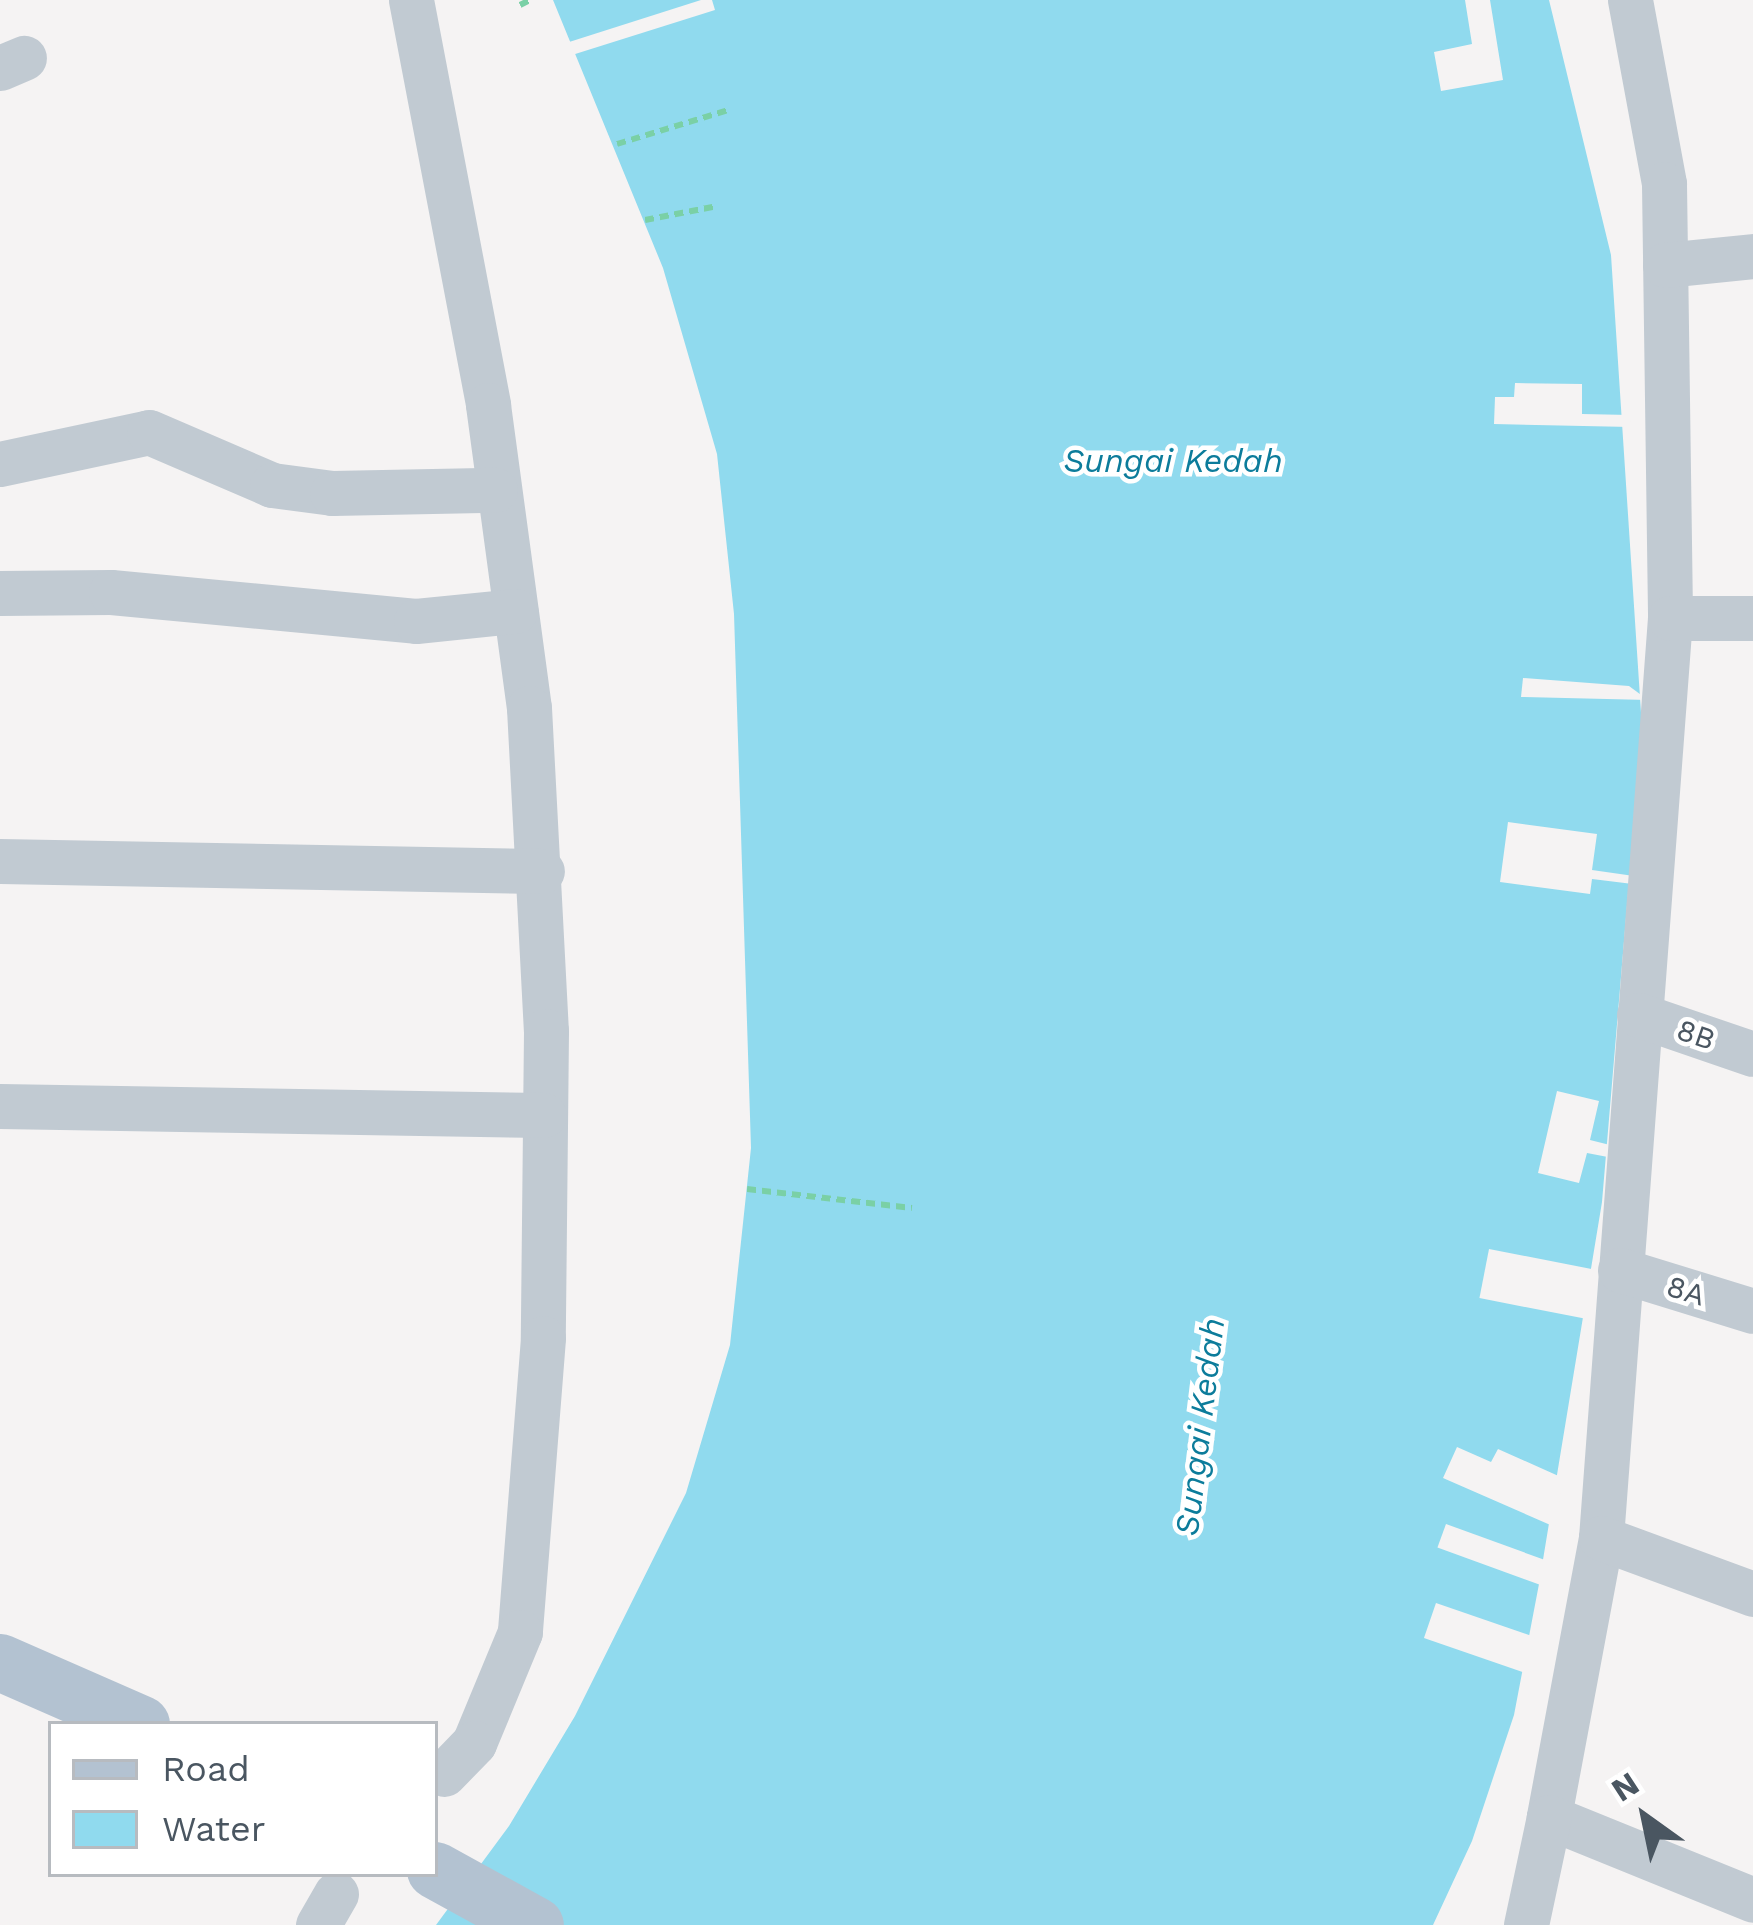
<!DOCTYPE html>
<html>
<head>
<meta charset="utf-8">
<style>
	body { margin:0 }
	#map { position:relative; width:1753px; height:1925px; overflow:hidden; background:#f5f3f3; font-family:"Work Sans",sans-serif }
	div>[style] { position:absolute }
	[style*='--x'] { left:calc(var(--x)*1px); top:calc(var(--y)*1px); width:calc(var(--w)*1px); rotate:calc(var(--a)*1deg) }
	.water>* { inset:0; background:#90daee }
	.pier>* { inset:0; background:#f5f3f3; transform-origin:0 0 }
	.path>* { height:6px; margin-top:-3px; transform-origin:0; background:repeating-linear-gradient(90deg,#7ad0a6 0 9px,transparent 0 15px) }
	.minor>* { height:45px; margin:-22.5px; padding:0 22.5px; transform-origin:22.5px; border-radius:22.5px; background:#c1cad2 }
	.major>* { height:57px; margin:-28.5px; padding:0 28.5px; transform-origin:28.5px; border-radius:28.5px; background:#b3c2d1 }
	span { translate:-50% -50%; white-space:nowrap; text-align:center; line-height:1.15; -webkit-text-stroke:9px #fff; paint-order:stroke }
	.street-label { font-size:30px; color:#4a5661 }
	.water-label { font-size:33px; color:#0c7c9b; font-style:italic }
	.legend { position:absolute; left:48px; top:1721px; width:390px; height:156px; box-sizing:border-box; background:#fff; border:3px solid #b7bbc0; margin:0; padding:15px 21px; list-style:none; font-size:36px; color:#4a5661 }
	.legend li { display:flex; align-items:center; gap:24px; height:60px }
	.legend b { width:60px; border:3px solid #b7bbc0 }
	.north { position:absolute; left:1585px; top:1757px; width:120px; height:120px; -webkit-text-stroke:9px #fff; paint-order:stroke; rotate:327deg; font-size:33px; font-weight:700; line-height:48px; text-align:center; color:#4a5661 }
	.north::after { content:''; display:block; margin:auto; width:42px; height:54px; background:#4a5661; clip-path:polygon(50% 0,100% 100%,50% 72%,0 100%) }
</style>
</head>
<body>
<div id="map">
	<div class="water">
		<i style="clip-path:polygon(553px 0,1549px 0,1611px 255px,1642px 728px,1602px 1202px,1539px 1584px,1514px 1715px,1472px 1841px,1433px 1925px,436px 1925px,509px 1826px,575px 1716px,686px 1493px,730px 1345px,751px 1148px,734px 614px,717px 454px,663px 268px)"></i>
	</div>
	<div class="pier">
		<i style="clip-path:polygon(701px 0,712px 0,715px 10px,572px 55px,566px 43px)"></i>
		<i style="clip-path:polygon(1465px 0,1490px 0,1503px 80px,1441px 91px,1434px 52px,1472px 44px)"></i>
		<i style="clip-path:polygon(1515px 383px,1582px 384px,1582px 414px,1630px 415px,1631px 427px,1494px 424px,1495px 397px,1514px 397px)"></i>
		<i style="clip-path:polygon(1523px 678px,1629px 686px,1648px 700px,1521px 697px)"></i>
		<i style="clip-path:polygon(1508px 822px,1597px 834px,1592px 870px,1641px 877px,1641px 885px,1592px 879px,1590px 894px,1500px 882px)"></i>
		<i style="clip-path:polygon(1557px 1091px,1599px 1101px,1590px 1140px,1614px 1146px,1613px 1158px,1587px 1153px,1579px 1183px,1538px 1173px)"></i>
		<i style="left:1489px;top:1249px;width:107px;height:50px;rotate:11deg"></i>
		<i style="clip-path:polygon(1457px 1447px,1491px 1462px,1498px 1449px,1563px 1478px,1555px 1527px,1443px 1478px)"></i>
		<i style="left:1446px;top:1524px;width:109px;height:25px;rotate:20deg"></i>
		<i style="left:1436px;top:1603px;width:105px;height:37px;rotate:19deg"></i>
	</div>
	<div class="path">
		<i style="--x:520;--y:5;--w:11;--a:-27"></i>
		<i style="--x:617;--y:144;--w:116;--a:-17"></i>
		<i style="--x:645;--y:220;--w:74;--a:-10.9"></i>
		<i style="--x:747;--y:1189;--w:166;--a:6.6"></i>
	</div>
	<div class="minor">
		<i style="--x:411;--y:0;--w:412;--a:79.2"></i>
		<i style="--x:488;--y:405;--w:306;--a:82.3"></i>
		<i style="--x:529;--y:708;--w:323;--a:87"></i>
		<i style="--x:546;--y:1031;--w:307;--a:90.6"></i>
		<i style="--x:543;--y:1338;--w:295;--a:94.5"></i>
		<i style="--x:520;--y:1632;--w:120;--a:112.5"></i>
		<i style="--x:474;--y:1743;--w:43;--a:134.1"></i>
		<i style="--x:1630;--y:0;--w:187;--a:79.5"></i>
		<i style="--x:1664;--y:184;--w:434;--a:89.2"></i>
		<i style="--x:1670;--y:618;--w:923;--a:94.29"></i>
		<i style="--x:1601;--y:1538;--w:284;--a:100.6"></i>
		<i style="--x:1549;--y:1817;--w:220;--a:22.1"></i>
		<i style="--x:0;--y:68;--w:26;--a:-23"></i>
		<i style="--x:1665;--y:265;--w:88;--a:-5.8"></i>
		<i style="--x:0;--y:464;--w:152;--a:-12.1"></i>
		<i style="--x:149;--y:432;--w:134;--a:23.3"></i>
		<i style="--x:272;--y:485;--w:61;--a:7.6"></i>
		<i style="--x:332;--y:493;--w:163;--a:-1.1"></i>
		<i style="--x:0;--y:593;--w:111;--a:-0.5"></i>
		<i style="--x:111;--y:592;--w:306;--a:5.4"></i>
		<i style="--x:416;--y:621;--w:100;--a:-5.8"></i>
		<i style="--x:1670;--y:618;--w:83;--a:0"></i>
		<i style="--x:0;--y:861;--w:542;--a:1.06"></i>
		<i style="--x:1639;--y:1015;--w:120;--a:18.9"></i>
		<i style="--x:0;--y:1106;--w:544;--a:0.95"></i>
		<i style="--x:1620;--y:1270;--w:139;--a:17.1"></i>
		<i style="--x:1601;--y:1538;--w:162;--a:20.2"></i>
		<i style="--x:318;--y:1925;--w:36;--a:-60"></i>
		<i style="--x:1526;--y:1925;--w:110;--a:-78"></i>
	</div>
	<div class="major">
		<i style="--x:0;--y:1662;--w:154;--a:23.7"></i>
		<i style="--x:435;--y:1870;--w:114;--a:28.8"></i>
	</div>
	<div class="street-label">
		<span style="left:1696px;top:1035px;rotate:19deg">8B</span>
		<span style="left:1686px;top:1291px;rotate:17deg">8A</span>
	</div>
	<div class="water-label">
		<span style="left:1173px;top:461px">Sungai Kedah</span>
		<span style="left:1200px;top:1427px;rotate:-83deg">Sungai Kedah</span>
	</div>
	<ul class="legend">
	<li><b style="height:15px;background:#b3c2d1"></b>Road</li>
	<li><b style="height:33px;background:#90daee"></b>Water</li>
	</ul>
	<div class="north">N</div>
</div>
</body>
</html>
